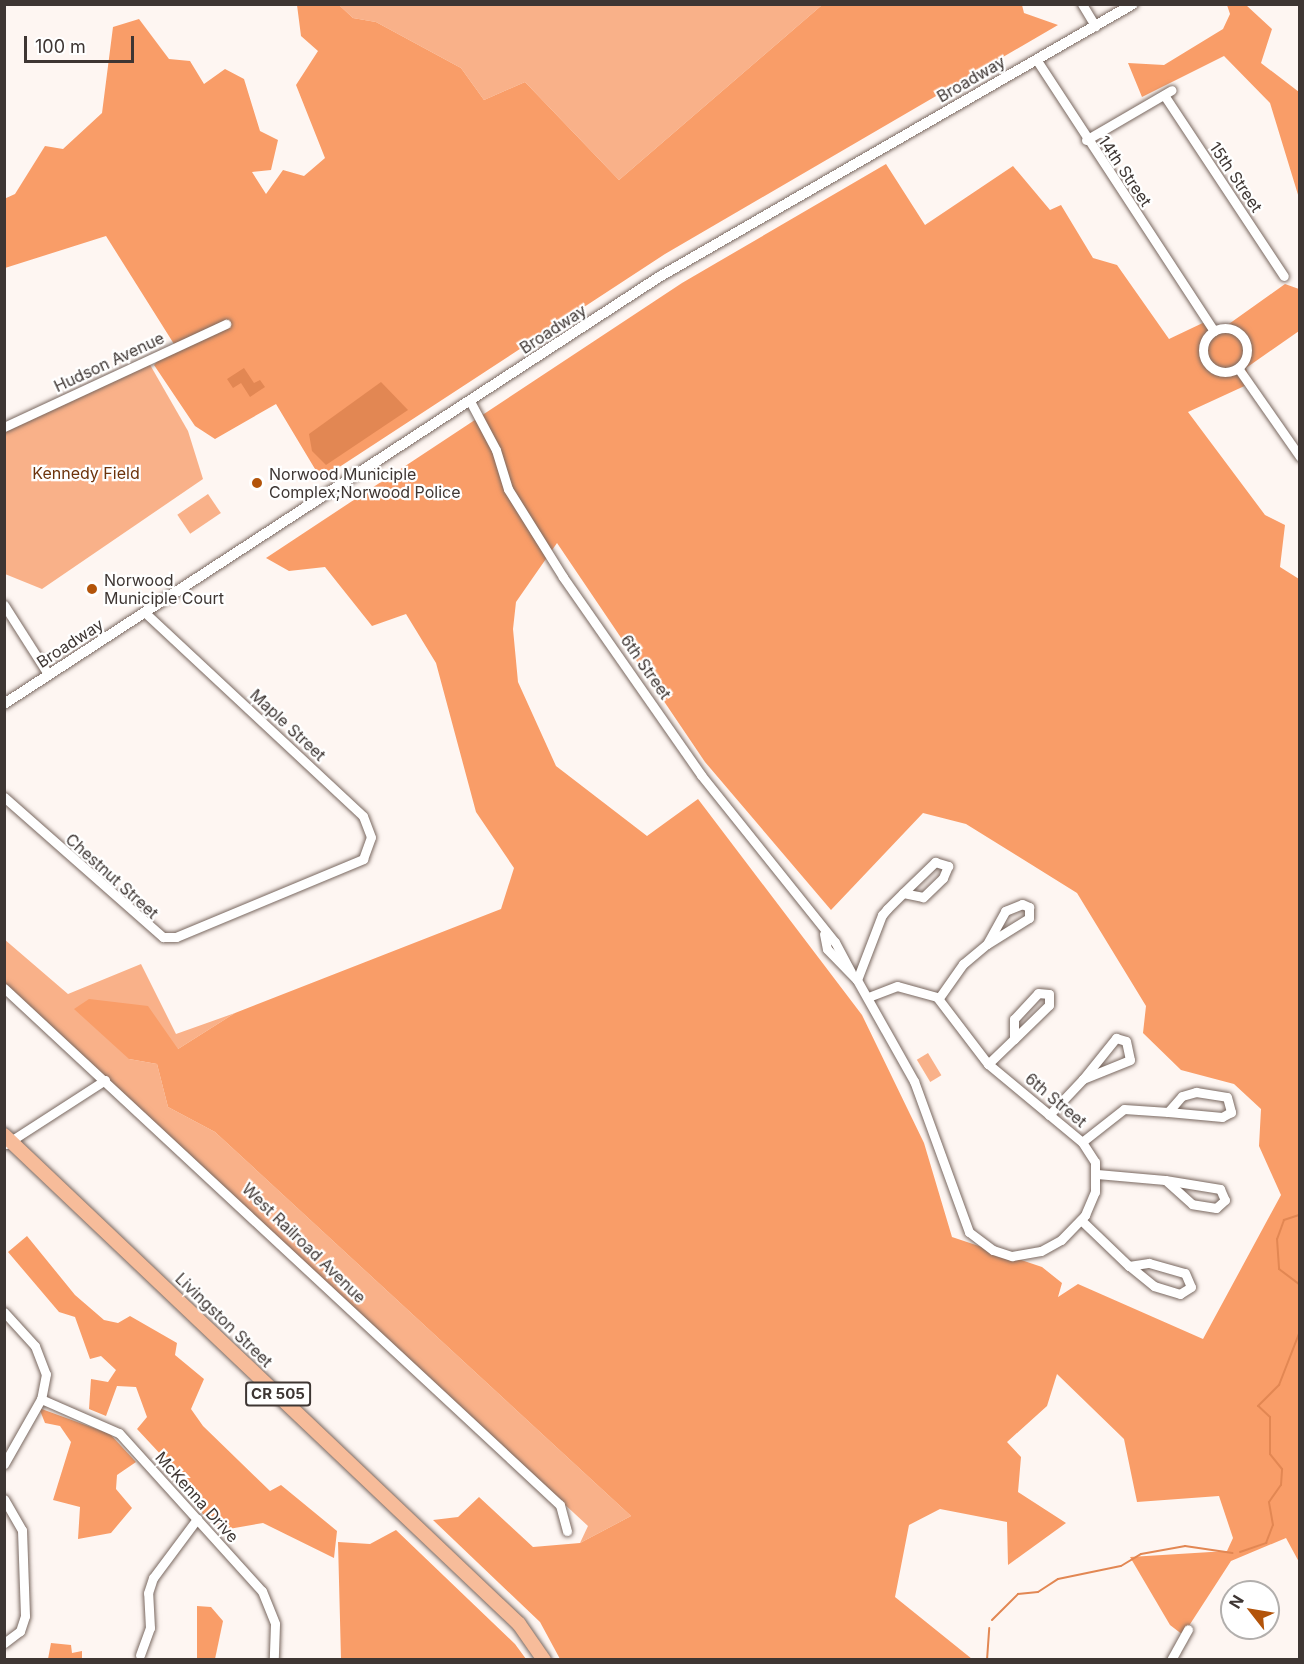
<!DOCTYPE html>
<html>
<head>
<meta charset="utf-8">
<style>
	body { margin:0 }
	#map { position:relative; width:1304px; height:1664px; overflow:hidden; background:#fef6f2; font-family:Inter,sans-serif }
	div>[style] { position:absolute }
	[style*='--x'] { left:calc(var(--x)*1px); top:calc(var(--y)*1px); width:calc(var(--w)*1px); rotate:calc(var(--a)*1deg) }
	.green>* { inset:0; background:#f9b189; transform-origin:0 0 }
	.forest>* { inset:0; background:#f99d68 }
	.water>* { inset:0; background:#e28753 }
	.stream>* { height:2px; margin:-1px; padding:0 1px; transform-origin:1px; border-radius:1px; background:#e28753 }
	.roads { filter:drop-shadow(0 0 2px #796860) drop-shadow(0 0 2px #796860) }
	.minor>* { height:9px; margin:-4.5px; padding:0 4.5px; transform-origin:4.5px; border-radius:4.5px; background:#fff }
	.minor>.ring { margin:-4.5px; padding:0; box-sizing:content-box; background:none; border:9px solid #fff; border-radius:50% }
	.tertiary>* { height:10px; margin:-5px; padding:0 5px; transform-origin:5px; border-radius:5px; background:#fff }
	.primary>* { height:14px; margin:-7px; padding:0 7px; transform-origin:7px; border-radius:7px; background:#f7bc9a }
	.dots>* { width:16px; height:16px; translate:-50% -50%; box-sizing:border-box; border:3px solid #fff; border-radius:50% }
	span { translate:-50% -50%; white-space:nowrap; text-align:center; line-height:1.15; -webkit-text-stroke:4.5px #fff; paint-order:stroke }
	.shield-label span { padding:2px 4px; background:#fff; border:2px solid; border-radius:4px; -webkit-text-stroke-width:0 }
	.shield-label { font-size:15px; color:#3e3633; font-weight:700 }
	.street-label { font-size:16px; color:#3e3633 }
	.park-label { font-size:16px; color:#6d330b }
	.poi-label { font-size:16px; color:#3e3633 }
	.left { translate:0 -50%; text-align:left }
	.frame { position:absolute; inset:0; border:6px solid #3e3633; pointer-events:none }
	.north { position:absolute; left:1220px; top:1580px; width:60px; height:60px; box-sizing:border-box; background:#fff; border:2px solid #b2afad; border-radius:50%; rotate:301deg; font-size:16px; font-weight:700; line-height:24px; text-align:center; color:#3e3633 }
	.north::after { content:''; display:block; margin:auto; width:21px; height:27px; background:#b3540a; clip-path:polygon(50% 0,100% 100%,50% 72%,0 100%) }
	.scale { position:absolute; left:24px; top:36px; width:110px; height:27px; box-sizing:border-box; border:3px solid #3e3633; border-top:0; padding-left:8px; font-size:18px; line-height:21px; white-space:nowrap; color:#3e3633; -webkit-text-stroke:4px #fff; paint-order:stroke }
</style>
</head>
<body>
<div id="map">
	<div class="green">
		<i style="clip-path:polygon(339px 5px,822px 5px,619px 180px,525px 82px,484px 100px,461px 68px,376px 22px,353px 18px)"></i>
		<i style="clip-path:polygon(149px 363px,188px 431px,203px 479px,42px 589px,5px 574px,4px 430px)"></i>
		<i style="left:208px;top:494px;width:23px;height:37px;rotate:56deg"></i>
		<i style="clip-path:polygon(4px 939px,68px 994px,141px 964px,176px 1034px,235px 1013px,178px 1049px,129px 1059px,157px 1064px,168px 1107px,215px 1132px,631px 1516px,580px 1543px,588px 1526px,5px 987px)"></i>
		<i style="left:928px;top:1053px;width:26px;height:13px;rotate:59deg"></i>
	</div>
	<div class="forest">
		<i style="clip-path:polygon(297px 5px,339px 5px,353px 18px,376px 22px,461px 68px,484px 100px,525px 82px,619px 180px,822px 5px,1022px 5px,1024px 13px,1058px 25px,665px 254px,321px 479px,276px 404px,215px 439px,195px 426px,154px 365px,174px 344px,106px 236px,5px 268px,4px 199px,15px 194px,45px 146px,63px 149px,102px 113px,113px 27px,139px 19px,169px 59px,190px 61px,204px 84px,225px 69px,244px 79px,260px 131px,278px 140px,271px 170px,252px 172px,266px 194px,283px 170px,304px 176px,325px 158px,296px 85px,318px 51px,301px 36px)"></i>
		<i style="clip-path:polygon(1227px 5px,1246px 5px,1272px 29px,1261px 63px,1299px 92px,1299px 198px,1270px 103px,1224px 56px,1142px 97px,1128px 63px,1164px 65px,1223px 29px,1230px 14px)"></i>
		<i style="clip-path:polygon(evenodd,886px 164px,925px 225px,1013px 166px,1050px 210px,1061px 205px,1093px 258px,1117px 265px,1169px 339px,1209px 320px,1219px 331px,1285px 284px,1299px 289px,1299px 331px,1246px 368px,1251px 383px,1188px 412px,1265px 515px,1285px 525px,1280px 567px,1299px 579px,1299px 1562px,1286px 1538px,1231px 1561px,1183px 1635px,1170px 1625px,1130px 1557px,1227px 1551px,1233px 1538px,1219px 1496px,1137px 1502px,1124px 1439px,1057px 1374px,1047px 1406px,1007px 1442px,1021px 1457px,1018px 1492px,1066px 1523px,1008px 1565px,1007px 1522px,940px 1509px,909px 1525px,895px 1597px,972px 1659px,560px 1659px,540px 1622px,433px 1520px,458px 1517px,479px 1497px,533px 1547px,580px 1543px,631px 1516px,215px 1132px,168px 1107px,157px 1064px,129px 1059px,74px 1009px,89px 999px,148px 1006px,178px 1049px,235px 1013px,501px 909px,514px 868px,476px 812px,436px 663px,406px 614px,372px 626px,325px 567px,289px 571px,266px 558px,682px 283px,886px 164px,557px 543px,705px 762px,831px 910px,923px 813px,966px 824px,1077px 893px,1146px 1006px,1143px 1033px,1181px 1070px,1234px 1084px,1261px 1109px,1259px 1146px,1281px 1195px,1203px 1339px,1078px 1284px,1058px 1297px,1062px 1283px,1042px 1267px,952px 1237px,924px 1143px,862px 1015px,698px 799px,647px 836px,556px 766px,518px 682px,513px 629px,516px 602px,557px 543px)"></i>
		<i style="clip-path:polygon(27px 1236px,75px 1295px,104px 1320px,118px 1323px,130px 1316px,177px 1343px,175px 1355px,204px 1379px,191px 1409px,203px 1426px,270px 1491px,281px 1485px,337px 1531px,334px 1558px,263px 1523px,223px 1530px,204px 1517px,191px 1487px,137px 1429px,147px 1417px,136px 1387px,117px 1386px,106px 1416px,89px 1409px,91px 1379px,108px 1382px,116px 1370px,101px 1356px,90px 1359px,75px 1317px,59px 1312px,8px 1252px)"></i>
		<i style="clip-path:polygon(39px 1408px,110px 1434px,136px 1462px,117px 1475px,116px 1489px,132px 1508px,111px 1533px,78px 1539px,80px 1507px,53px 1500px,71px 1442px,60px 1426px,45px 1423px)"></i>
		<i style="clip-path:polygon(396px 1530px,515px 1644px,526px 1659px,341px 1659px,338px 1542px,370px 1544px)"></i>
		<i style="clip-path:polygon(197px 1606px,211px 1607px,223px 1621px,215px 1659px,197px 1659px)"></i>
		<i style="clip-path:polygon(51px 1643px,71px 1645px,72px 1653px,82px 1651px,82px 1659px,48px 1659px)"></i>
	</div>
	<div class="water">
		<i style="clip-path:polygon(244px 368px,254px 383px,260px 380px,265px 387px,250px 397px,241px 383px,233px 388px,227px 379px)"></i>
		<i style="clip-path:polygon(381px 382px,408px 410px,326px 465px,312px 451px,309px 434px)"></i>
	</div>
	<div class="stream">
		<i style="--x:1300;--y:1203;--w:12;--a:95"></i>
		<i style="--x:1299;--y:1215;--w:16;--a:162"></i>
		<i style="--x:1284;--y:1220;--w:20;--a:110"></i>
		<i style="--x:1277;--y:1239;--w:30;--a:86"></i>
		<i style="--x:1279;--y:1269;--w:26;--a:37"></i>
		<i style="--x:1240;--y:1552;--w:28;--a:-19"></i>
		<i style="--x:1266;--y:1543;--w:19;--a:-69"></i>
		<i style="--x:1273;--y:1525;--w:23;--a:-100"></i>
		<i style="--x:1269;--y:1502;--w:21;--a:-55"></i>
		<i style="--x:1281;--y:1485;--w:16;--a:-86"></i>
		<i style="--x:1282;--y:1469;--w:19;--a:-129"></i>
		<i style="--x:1270;--y:1454;--w:37;--a:-90"></i>
		<i style="--x:1270;--y:1417;--w:16;--a:-137"></i>
		<i style="--x:1258;--y:1406;--w:30;--a:-45"></i>
		<i style="--x:1279;--y:1385;--w:58;--a:-68.7"></i>
		<i style="--x:992;--y:1620;--w:37;--a:-45"></i>
		<i style="--x:1018;--y:1594;--w:20;--a:-6"></i>
		<i style="--x:1038;--y:1592;--w:24;--a:-33"></i>
		<i style="--x:1058;--y:1579;--w:64;--a:-11.7"></i>
		<i style="--x:1121;--y:1566;--w:23;--a:-31"></i>
		<i style="--x:1141;--y:1554;--w:45;--a:-10.3"></i>
		<i style="--x:1185;--y:1546;--w:48;--a:8.5"></i>
		<i style="--x:987;--y:1660;--w:32;--a:-86"></i>
	</div>
	<div class="roads">
		<div class="minor">
			<i style="--x:1082;--y:4;--w:26;--a:59"></i>
			<i style="--x:1036;--y:59;--w:325;--a:56.8"></i>
			<i style="--x:1164;--y:95;--w:217;--a:56.5"></i>
			<i style="--x:1086;--y:140;--w:99;--a:-30.2"></i>
			<i class="ring" style="left:1203px;top:328px;width:35px;height:35px"></i>
			<i style="--x:1238;--y:368;--w:108;--a:55.1"></i>
			<i style="--x:470;--y:401;--w:55;--a:62"></i>
			<i style="--x:496;--y:450;--w:41;--a:72.9"></i>
			<i style="--x:508;--y:489;--w:104;--a:58"></i>
			<i style="--x:563;--y:577;--w:241;--a:55.1"></i>
			<i style="--x:701;--y:775;--w:214;--a:51.3"></i>
			<i style="--x:835;--y:942;--w:34;--a:62"></i>
			<i style="--x:4;--y:427;--w:245;--a:-24.9"></i>
			<i style="--x:4;--y:605;--w:82;--a:57.5"></i>
			<i style="--x:4;--y:797;--w:212;--a:41.4"></i>
			<i style="--x:163;--y:937;--w:13;--a:0"></i>
			<i style="--x:176;--y:937;--w:203;--a:-22.6"></i>
			<i style="--x:363;--y:859;--w:23;--a:-70"></i>
			<i style="--x:371;--y:837;--w:22;--a:-111"></i>
			<i style="--x:363;--y:816;--w:299;--a:-137"></i>
			<i style="--x:1022;--y:904;--w:8;--a:23"></i>
			<i style="--x:1029;--y:907;--w:11;--a:90"></i>
			<i style="--x:1029;--y:918;--w:49;--a:148.2"></i>
			<i style="--x:987;--y:944;--w:38;--a:-61"></i>
			<i style="--x:1005;--y:911;--w:18;--a:-22"></i>
			<i style="--x:824;--y:934;--w:15;--a:79"></i>
			<i style="--x:827;--y:949;--w:43;--a:45.9"></i>
			<i style="--x:857;--y:980;--w:116;--a:60.6"></i>
			<i style="--x:914;--y:1081;--w:161;--a:70"></i>
			<i style="--x:969;--y:1232;--w:30;--a:37"></i>
			<i style="--x:993;--y:1250;--w:20;--a:18"></i>
			<i style="--x:1012;--y:1256;--w:29;--a:-10"></i>
			<i style="--x:1041;--y:1251;--w:23;--a:-29"></i>
			<i style="--x:1061;--y:1240;--w:35;--a:-46"></i>
			<i style="--x:1085;--y:1215;--w:25;--a:-67"></i>
			<i style="--x:1095;--y:1192;--w:30;--a:-90"></i>
			<i style="--x:1095;--y:1162;--w:24;--a:-123"></i>
			<i style="--x:1082;--y:1142;--w:122;--a:-140.3"></i>
			<i style="--x:988;--y:1064;--w:84;--a:-127.3"></i>
			<i style="--x:937;--y:997;--w:41;--a:-164.6"></i>
			<i style="--x:897;--y:986;--w:31;--a:159"></i>
			<i style="--x:857;--y:980;--w:70;--a:-69"></i>
			<i style="--x:882;--y:915;--w:8;--a:-50"></i>
			<i style="--x:887;--y:909;--w:23;--a:-45"></i>
			<i style="--x:903;--y:893;--w:45;--a:-44.1"></i>
			<i style="--x:935;--y:862;--w:14;--a:17"></i>
			<i style="--x:948;--y:866;--w:13;--a:113"></i>
			<i style="--x:943;--y:878;--w:28;--a:136"></i>
			<i style="--x:923;--y:897;--w:20;--a:-169"></i>
			<i style="--x:4;--y:988;--w:759;--a:42.92"></i>
			<i style="--x:560;--y:1505;--w:27;--a:75"></i>
			<i style="--x:1038;--y:993;--w:11;--a:5"></i>
			<i style="--x:1049;--y:994;--w:11;--a:90"></i>
			<i style="--x:1049;--y:1005;--w:49;--a:135.8"></i>
			<i style="--x:1014;--y:1039;--w:20;--a:-90"></i>
			<i style="--x:1014;--y:1019;--w:35;--a:-47"></i>
			<i style="--x:939;--y:998;--w:42;--a:-54.8"></i>
			<i style="--x:963;--y:964;--w:31;--a:-40"></i>
			<i style="--x:1116;--y:1038;--w:10;--a:17"></i>
			<i style="--x:1126;--y:1041;--w:19;--a:78"></i>
			<i style="--x:1130;--y:1060;--w:51;--a:158"></i>
			<i style="--x:1083;--y:1079;--w:53;--a:-51.2"></i>
			<i style="--x:988;--y:1064;--w:36;--a:-44"></i>
			<i style="--x:1196;--y:1092;--w:31;--a:9"></i>
			<i style="--x:1227;--y:1097;--w:16;--a:75"></i>
			<i style="--x:1231;--y:1112;--w:10;--a:151"></i>
			<i style="--x:1222;--y:1117;--w:54;--a:-174.7"></i>
			<i style="--x:1168;--y:1112;--w:21;--a:-49"></i>
			<i style="--x:1182;--y:1096;--w:15;--a:-16"></i>
			<i style="--x:1049;--y:1115;--w:50;--a:-46.6"></i>
			<i style="--x:1082;--y:1142;--w:53;--a:-38.2"></i>
			<i style="--x:1124;--y:1109;--w:44;--a:3.9"></i>
			<i style="--x:6;--y:1144;--w:118;--a:-32.9"></i>
			<i style="--x:1097;--y:1174;--w:68;--a:5"></i>
			<i style="--x:1165;--y:1180;--w:56;--a:9.3"></i>
			<i style="--x:1220;--y:1189;--w:12;--a:66"></i>
			<i style="--x:1225;--y:1200;--w:12;--a:138"></i>
			<i style="--x:1216;--y:1208;--w:24;--a:-171"></i>
			<i style="--x:1192;--y:1204;--w:36;--a:-138"></i>
			<i style="--x:1081;--y:1220;--w:66;--a:43.8"></i>
			<i style="--x:1149;--y:1263;--w:37;--a:16"></i>
			<i style="--x:1185;--y:1273;--w:15;--a:67"></i>
			<i style="--x:1191;--y:1287;--w:13;--a:148"></i>
			<i style="--x:1180;--y:1294;--w:27;--a:-163"></i>
			<i style="--x:1154;--y:1286;--w:32;--a:-141"></i>
			<i style="--x:1129;--y:1266;--w:20;--a:-9"></i>
			<i style="--x:4;--y:1312;--w:46;--a:47.6"></i>
			<i style="--x:35;--y:1346;--w:30;--a:69"></i>
			<i style="--x:46;--y:1374;--w:25;--a:101"></i>
			<i style="--x:41;--y:1399;--w:75;--a:119.6"></i>
			<i style="--x:41;--y:1399;--w:85;--a:23.6"></i>
			<i style="--x:119;--y:1433;--w:213;--a:47.9"></i>
			<i style="--x:262;--y:1591;--w:35;--a:68"></i>
			<i style="--x:275;--y:1624;--w:36;--a:92"></i>
			<i style="--x:4;--y:1499;--w:36;--a:60"></i>
			<i style="--x:22;--y:1530;--w:86;--a:88"></i>
			<i style="--x:25;--y:1616;--w:16;--a:108"></i>
			<i style="--x:20;--y:1631;--w:20;--a:143"></i>
			<i style="--x:140;--y:1655;--w:29;--a:-70"></i>
			<i style="--x:150;--y:1628;--w:35;--a:-93"></i>
			<i style="--x:148;--y:1593;--w:16;--a:-72"></i>
			<i style="--x:153;--y:1578;--w:74;--a:-53.3"></i>
			<i style="--x:1171;--y:1660;--w:35;--a:-61"></i>
		</div>
		<div class="tertiary">
			<i style="--x:4;--y:704;--w:782;--a:-33.1"></i>
			<i style="--x:659;--y:277;--w:547;--a:-29.94"></i>
		</div>
		<div class="primary">
			<i style="--x:4;--y:1135;--w:710;--a:43.52"></i>
			<i style="--x:519;--y:1624;--w:44;--a:55.2"></i>
		</div>
	</div>
	<div class="dots">
		<i style="left:257px;top:483px;background:#b3540a"></i>
		<i style="left:92px;top:589px;background:#b3540a"></i>
	</div>
	<div class="shield-label">
		<span style="left:278px;top:1394px">CR 505</span>
	</div>
	<div class="street-label">
		<span style="left:971px;top:79px;rotate:-30deg">Broadway</span>
		<span style="left:1125px;top:171px;rotate:56deg">14th Street</span>
		<span style="left:1236px;top:177px;rotate:56deg">15th Street</span>
		<span style="left:553px;top:329px;rotate:-33deg">Broadway</span>
		<span style="left:109px;top:362px;rotate:-25deg">Hudson Avenue</span>
		<span style="left:70px;top:643px;rotate:-33deg">Broadway</span>
		<span style="left:646px;top:667px;rotate:55deg">6th Street</span>
		<span style="left:288px;top:725px;rotate:43deg">Maple Street</span>
		<span style="left:112px;top:876px;rotate:42deg">Chestnut Street</span>
		<span style="left:1056px;top:1100px;rotate:40deg">6th Street</span>
		<span style="left:304px;top:1243px;rotate:44deg">West Railroad Avenue</span>
		<span style="left:224px;top:1320px;rotate:44deg">Livingston Street</span>
		<span style="left:197px;top:1497px;rotate:48deg">McKenna Drive</span>
	</div>
	<div class="park-label">
		<span style="left:86px;top:473px">Kennedy Field</span>
	</div>
	<div class="poi-label">
		<span class="left" style="left:269px;top:483px">Norwood Municiple<br>Complex;Norwood Police</span>
		<span class="left" style="left:104px;top:589px">Norwood<br>Municiple Court</span>
	</div>
	<div class="frame"></div>
	<div class="north">N</div>
	<div class="scale">100 m</div>
</div>
</body>
</html>
